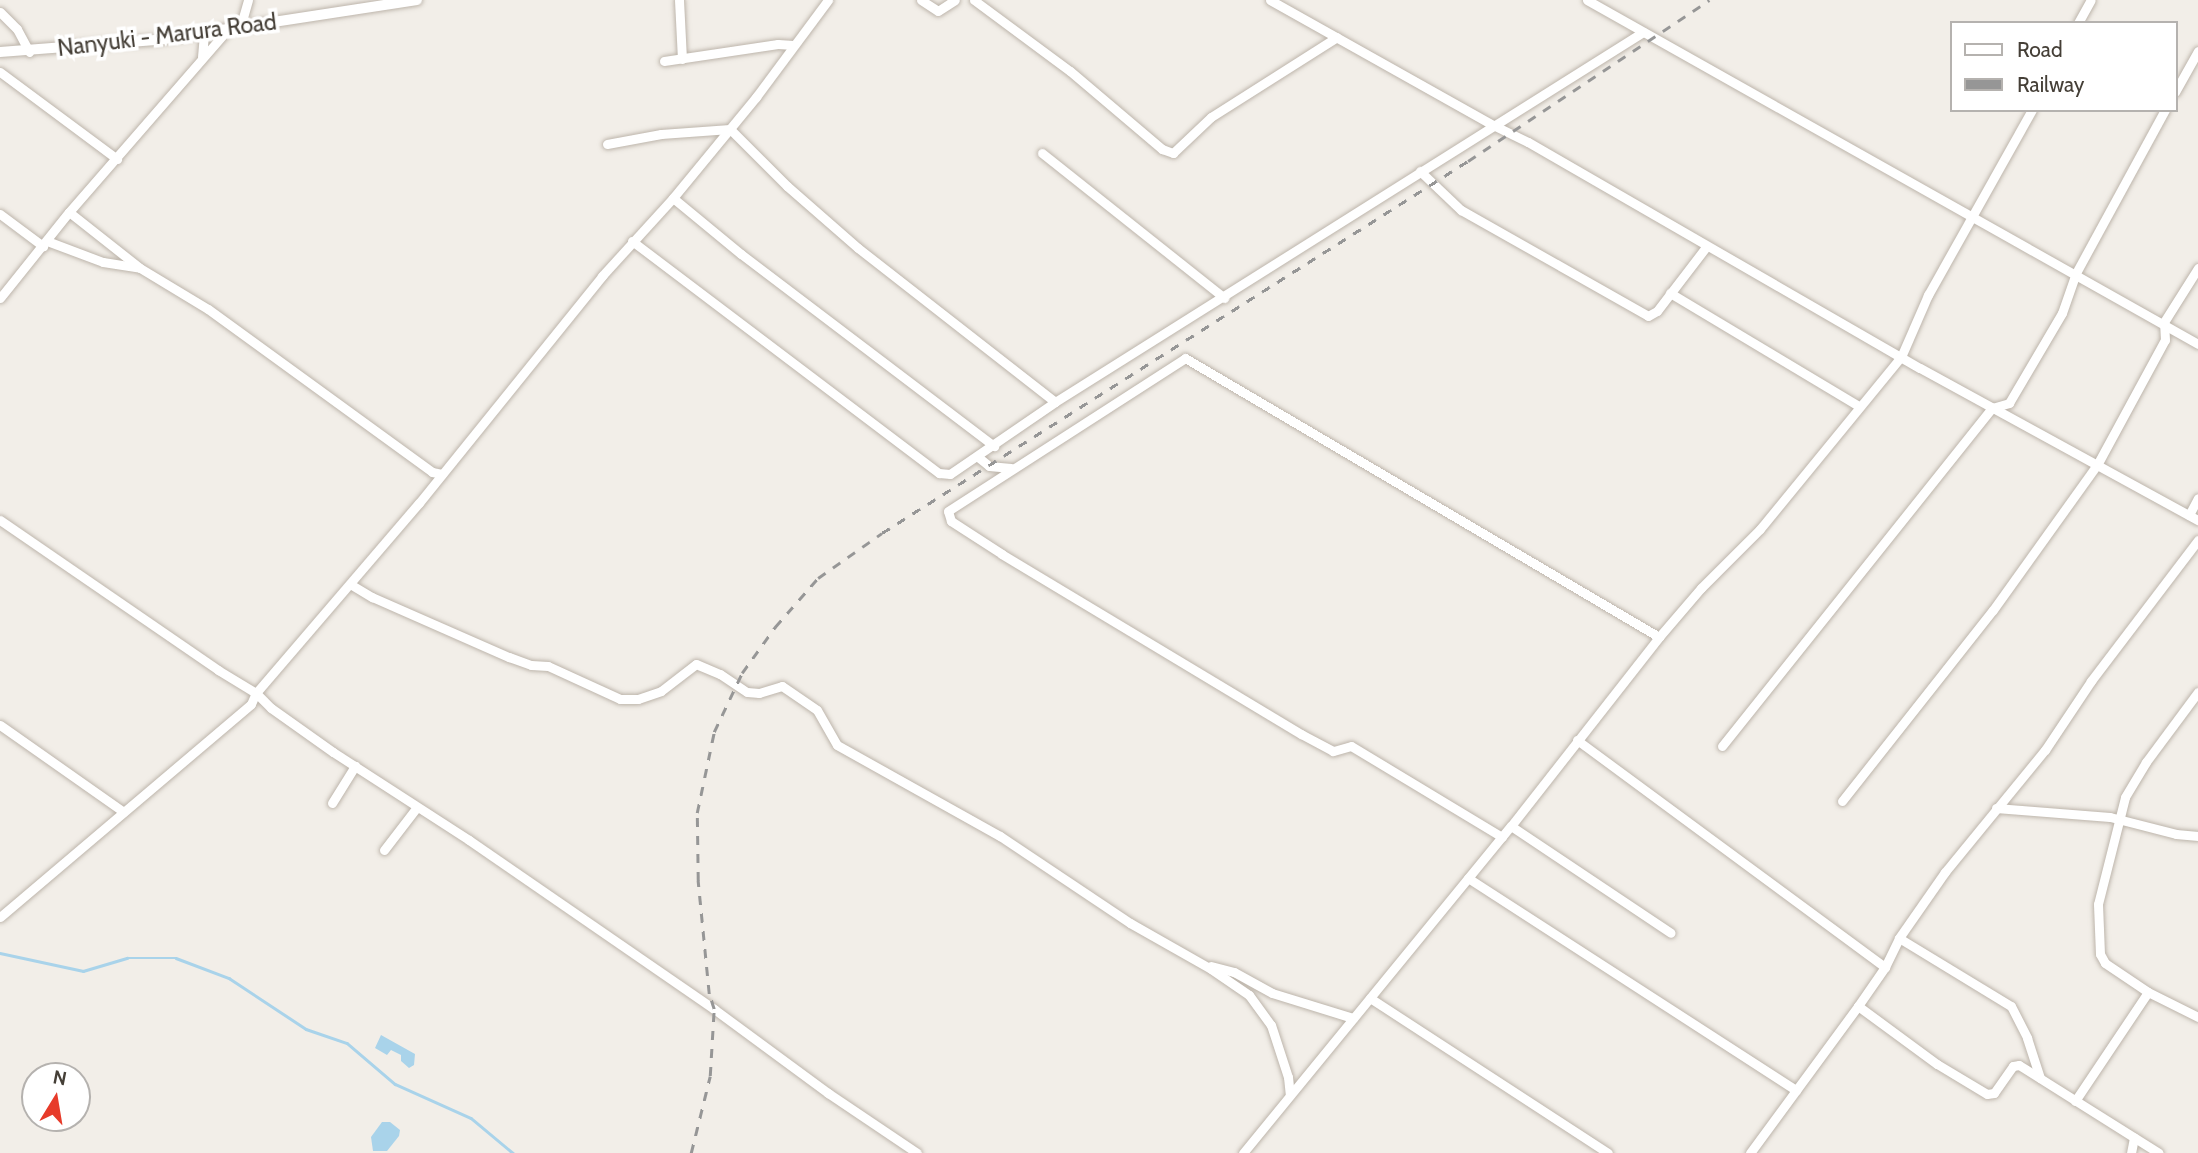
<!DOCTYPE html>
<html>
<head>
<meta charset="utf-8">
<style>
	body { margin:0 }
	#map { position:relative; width:2198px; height:1153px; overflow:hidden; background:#f2eee8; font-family:Cabin,sans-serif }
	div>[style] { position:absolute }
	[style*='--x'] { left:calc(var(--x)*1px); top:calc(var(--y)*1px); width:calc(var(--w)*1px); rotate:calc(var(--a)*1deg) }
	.water>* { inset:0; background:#a9d3ea }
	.stream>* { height:2.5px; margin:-1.25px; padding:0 1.25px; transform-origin:1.25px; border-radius:1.25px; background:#a9d3ea }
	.roads { filter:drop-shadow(0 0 2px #bdb5ab) drop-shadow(0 0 2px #bdb5ab) }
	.minor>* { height:9px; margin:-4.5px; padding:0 4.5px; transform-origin:4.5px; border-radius:4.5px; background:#fff }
	.tertiary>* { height:10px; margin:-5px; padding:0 5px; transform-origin:5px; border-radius:5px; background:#fff }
	.rail>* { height:2.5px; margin-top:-1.25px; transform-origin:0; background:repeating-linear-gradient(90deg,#969696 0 9px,transparent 0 18px) }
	span { translate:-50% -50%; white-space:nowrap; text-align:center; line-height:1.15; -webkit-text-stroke:7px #fff; paint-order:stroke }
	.street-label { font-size:23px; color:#453f37 }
	.legend { position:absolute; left:1950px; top:21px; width:228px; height:91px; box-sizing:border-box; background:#fff; border:2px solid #b5b2af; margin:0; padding:9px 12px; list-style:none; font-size:21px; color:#453f37 }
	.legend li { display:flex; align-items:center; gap:14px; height:35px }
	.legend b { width:35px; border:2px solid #b5b2af }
	.north { position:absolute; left:21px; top:1062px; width:70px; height:70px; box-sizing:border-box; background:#fff; border:2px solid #b5b2af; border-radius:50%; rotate:11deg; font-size:19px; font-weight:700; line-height:28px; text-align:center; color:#453f37 }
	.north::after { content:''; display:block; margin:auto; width:24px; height:32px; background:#e73b2a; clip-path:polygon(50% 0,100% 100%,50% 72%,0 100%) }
</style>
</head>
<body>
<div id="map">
	<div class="water">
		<i style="clip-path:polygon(381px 1035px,415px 1054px,414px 1065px,409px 1068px,401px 1061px,401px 1055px,391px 1050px,387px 1055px,375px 1048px)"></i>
		<i style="clip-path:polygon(382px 1122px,390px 1122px,400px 1130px,399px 1136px,387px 1151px,373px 1151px,371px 1137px)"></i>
	</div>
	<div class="stream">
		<i style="--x:0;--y:953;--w:85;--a:12.2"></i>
		<i style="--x:83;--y:971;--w:46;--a:-16.5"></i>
		<i style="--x:127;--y:958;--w:49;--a:0"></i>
		<i style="--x:176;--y:958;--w:57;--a:20.7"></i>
		<i style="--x:229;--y:978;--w:92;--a:33.5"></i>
		<i style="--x:306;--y:1029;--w:43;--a:18.9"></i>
		<i style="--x:347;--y:1043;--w:63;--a:40.5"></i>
		<i style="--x:395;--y:1084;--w:83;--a:24.1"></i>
		<i style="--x:471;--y:1118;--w:55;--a:39.8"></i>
	</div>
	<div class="roads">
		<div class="minor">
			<i style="--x:679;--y:0;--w:59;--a:87.1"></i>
			<i style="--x:921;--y:0;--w:20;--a:33"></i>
			<i style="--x:938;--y:11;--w:20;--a:-33"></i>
			<i style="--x:974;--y:0;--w:119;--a:36.5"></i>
			<i style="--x:1070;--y:71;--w:121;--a:40.3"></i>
			<i style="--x:1162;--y:149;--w:12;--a:20"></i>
			<i style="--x:1173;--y:153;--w:52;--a:-43.5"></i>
			<i style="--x:1211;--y:117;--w:149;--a:-32.4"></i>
			<i style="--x:1270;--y:0;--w:256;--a:29.3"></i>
			<i style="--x:1493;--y:125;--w:39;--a:26"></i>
			<i style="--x:1528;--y:142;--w:452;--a:30"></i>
			<i style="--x:1920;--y:368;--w:317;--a:28.7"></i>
			<i style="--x:1587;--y:0;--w:701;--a:29.38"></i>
			<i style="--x:0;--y:12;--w:24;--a:45"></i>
			<i style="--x:17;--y:29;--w:26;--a:62"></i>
			<i style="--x:2078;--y:23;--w:26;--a:-61"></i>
			<i style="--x:240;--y:28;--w:29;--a:-74"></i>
			<i style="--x:202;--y:57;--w:24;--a:-85"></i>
			<i style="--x:664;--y:61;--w:115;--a:-8.5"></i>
			<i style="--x:778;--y:44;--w:15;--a:4"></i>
			<i style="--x:0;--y:72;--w:146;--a:36.6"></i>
			<i style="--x:2175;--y:92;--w:47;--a:-60.7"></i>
			<i style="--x:607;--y:144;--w:55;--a:-10.5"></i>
			<i style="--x:661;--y:134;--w:69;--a:-4.1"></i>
			<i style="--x:730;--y:129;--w:81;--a:45"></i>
			<i style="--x:787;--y:186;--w:94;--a:41.1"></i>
			<i style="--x:858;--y:248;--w:250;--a:38"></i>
			<i style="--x:1042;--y:153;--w:233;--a:38.5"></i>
			<i style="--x:1420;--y:171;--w:57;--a:43.6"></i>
			<i style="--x:1461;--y:210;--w:215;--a:29.5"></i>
			<i style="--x:1648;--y:316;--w:10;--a:-29"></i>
			<i style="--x:1657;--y:311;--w:81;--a:-52.6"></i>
			<i style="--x:673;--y:198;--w:88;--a:39.5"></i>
			<i style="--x:741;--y:254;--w:318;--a:37.2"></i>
			<i style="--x:69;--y:212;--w:90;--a:38.3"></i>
			<i style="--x:140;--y:268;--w:79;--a:31.1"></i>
			<i style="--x:208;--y:309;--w:277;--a:36"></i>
			<i style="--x:432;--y:472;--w:10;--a:11"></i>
			<i style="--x:0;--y:214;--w:54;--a:36.7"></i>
			<i style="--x:47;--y:241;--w:60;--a:20.6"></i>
			<i style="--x:103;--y:262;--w:36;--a:9"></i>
			<i style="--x:632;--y:241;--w:385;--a:37.1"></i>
			<i style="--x:939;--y:473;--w:11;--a:5"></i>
			<i style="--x:950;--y:474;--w:127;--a:-34.4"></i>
			<i style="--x:1055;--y:402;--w:695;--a:-32.18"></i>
			<i style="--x:1670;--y:293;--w:220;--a:30.9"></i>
			<i style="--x:0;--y:298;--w:110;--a:-51.3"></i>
			<i style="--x:69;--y:212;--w:241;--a:-49"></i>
			<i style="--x:978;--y:457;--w:14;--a:39"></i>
			<i style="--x:989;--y:466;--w:22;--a:5"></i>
			<i style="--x:2189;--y:515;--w:19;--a:-62"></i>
			<i style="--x:0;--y:520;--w:265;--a:34.5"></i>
			<i style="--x:218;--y:670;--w:44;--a:31.2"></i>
			<i style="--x:256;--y:693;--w:21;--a:45"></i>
			<i style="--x:271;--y:708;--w:76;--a:35.4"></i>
			<i style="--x:333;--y:752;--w:162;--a:32.9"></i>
			<i style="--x:469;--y:840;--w:298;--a:34.6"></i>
			<i style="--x:714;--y:1009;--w:142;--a:36.4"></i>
			<i style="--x:828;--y:1093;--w:107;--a:34"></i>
			<i style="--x:350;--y:584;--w:26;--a:31"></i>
			<i style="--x:372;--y:597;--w:150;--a:23.7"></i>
			<i style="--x:509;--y:657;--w:23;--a:20"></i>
			<i style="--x:531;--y:665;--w:17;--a:3"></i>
			<i style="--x:548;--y:666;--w:79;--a:24.6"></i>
			<i style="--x:620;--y:699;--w:18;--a:0"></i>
			<i style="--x:638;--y:699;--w:24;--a:-19"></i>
			<i style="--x:661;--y:691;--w:44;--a:-37.6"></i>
			<i style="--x:696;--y:664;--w:26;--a:23"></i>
			<i style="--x:720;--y:674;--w:32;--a:34"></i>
			<i style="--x:747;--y:692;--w:12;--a:5"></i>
			<i style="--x:759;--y:693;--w:24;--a:-17"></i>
			<i style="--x:782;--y:686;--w:42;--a:34.4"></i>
			<i style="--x:817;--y:710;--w:40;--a:60.3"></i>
			<i style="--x:837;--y:745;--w:187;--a:29.2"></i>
			<i style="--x:1000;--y:836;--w:156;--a:33.8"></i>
			<i style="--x:1130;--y:923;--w:93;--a:29.6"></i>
			<i style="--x:1211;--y:969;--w:46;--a:34.4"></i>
			<i style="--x:1249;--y:995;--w:37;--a:54"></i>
			<i style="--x:1271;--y:1025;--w:55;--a:71.9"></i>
			<i style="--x:1288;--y:1077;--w:18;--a:84"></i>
			<i style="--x:0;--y:725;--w:151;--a:35.1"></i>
			<i style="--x:1577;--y:740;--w:383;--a:36.4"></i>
			<i style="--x:1722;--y:746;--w:433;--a:-51.4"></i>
			<i style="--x:1992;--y:408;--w:18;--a:-16"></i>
			<i style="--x:2009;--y:403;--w:104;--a:-59.5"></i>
			<i style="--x:2062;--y:313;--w:42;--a:-70.7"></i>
			<i style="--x:2076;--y:273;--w:186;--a:-61.4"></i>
			<i style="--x:1842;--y:801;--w:243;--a:-51.7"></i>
			<i style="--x:1993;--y:610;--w:178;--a:-54.4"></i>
			<i style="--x:2097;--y:465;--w:142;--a:-61.5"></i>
			<i style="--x:2165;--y:340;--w:18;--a:-93"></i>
			<i style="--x:2164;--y:322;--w:64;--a:-57.8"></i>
			<i style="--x:332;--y:803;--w:44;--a:-58.1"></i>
			<i style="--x:1996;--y:808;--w:114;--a:4.5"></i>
			<i style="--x:2110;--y:817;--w:68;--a:14.4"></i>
			<i style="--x:2176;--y:834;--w:22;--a:5"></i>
			<i style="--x:1511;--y:826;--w:192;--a:33.8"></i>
			<i style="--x:1502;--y:837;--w:176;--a:-148.9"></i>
			<i style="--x:1351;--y:746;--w:19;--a:164"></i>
			<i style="--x:1333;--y:751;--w:36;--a:-152"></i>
			<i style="--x:1301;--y:734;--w:349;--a:-149"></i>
			<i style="--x:1002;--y:554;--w:61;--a:-147.1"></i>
			<i style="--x:951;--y:521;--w:10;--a:-107"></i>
			<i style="--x:948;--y:511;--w:282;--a:-32.8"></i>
			<i style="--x:1185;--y:358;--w:550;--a:30.48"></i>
			<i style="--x:384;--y:850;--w:54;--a:-52.5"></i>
			<i style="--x:1468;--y:878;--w:391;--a:32.9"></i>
			<i style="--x:0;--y:917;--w:329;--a:-40.3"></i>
			<i style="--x:251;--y:704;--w:12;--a:-66"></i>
			<i style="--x:256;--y:693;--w:250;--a:-49.4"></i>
			<i style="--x:419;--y:503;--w:292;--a:-51.1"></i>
			<i style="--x:602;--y:276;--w:105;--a:-47.7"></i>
			<i style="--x:673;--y:198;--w:131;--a:-50.6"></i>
			<i style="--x:756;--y:97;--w:121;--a:-53.4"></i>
			<i style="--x:1899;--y:938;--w:131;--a:31.3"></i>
			<i style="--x:2011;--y:1006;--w:36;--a:63"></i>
			<i style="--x:2027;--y:1038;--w:42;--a:72"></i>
			<i style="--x:1211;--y:966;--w:24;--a:15"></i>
			<i style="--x:1234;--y:972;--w:43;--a:28.9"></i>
			<i style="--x:1272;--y:993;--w:85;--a:17.2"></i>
			<i style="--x:2148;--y:992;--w:56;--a:26.6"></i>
			<i style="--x:1370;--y:998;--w:284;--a:33.1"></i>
			<i style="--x:1858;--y:1006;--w:98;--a:36.3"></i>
			<i style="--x:1937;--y:1064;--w:58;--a:31"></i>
			<i style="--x:1987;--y:1094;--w:7;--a:-8"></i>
			<i style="--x:1994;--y:1093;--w:33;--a:-55"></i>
			<i style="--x:2013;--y:1066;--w:6;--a:-9"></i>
			<i style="--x:2019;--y:1065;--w:165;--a:32.2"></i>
			<i style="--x:2075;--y:1101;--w:131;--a:-56.2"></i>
			<i style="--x:2148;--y:992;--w:52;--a:-146"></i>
			<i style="--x:2105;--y:963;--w:10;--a:-119"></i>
			<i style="--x:2100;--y:954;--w:50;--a:-92.3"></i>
			<i style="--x:2098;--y:904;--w:110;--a:-75.8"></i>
			<i style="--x:2125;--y:797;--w:41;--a:-59"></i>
			<i style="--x:2146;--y:762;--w:87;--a:-53.4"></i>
			<i style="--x:1243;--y:1153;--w:423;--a:-50.7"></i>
			<i style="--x:1511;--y:826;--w:240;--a:-51.9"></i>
			<i style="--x:1659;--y:637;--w:65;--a:-49.4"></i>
			<i style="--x:1701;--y:588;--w:83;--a:-45"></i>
			<i style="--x:1760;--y:529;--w:222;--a:-50.7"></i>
			<i style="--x:1901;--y:357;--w:68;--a:-66.5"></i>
			<i style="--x:1928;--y:295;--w:212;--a:-60.7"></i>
			<i style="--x:1750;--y:1153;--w:182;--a:-53.7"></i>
			<i style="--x:1858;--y:1006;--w:47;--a:-55.3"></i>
			<i style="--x:1885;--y:967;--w:32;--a:-64"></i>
			<i style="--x:1899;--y:938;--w:80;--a:-55.1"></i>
			<i style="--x:1945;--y:872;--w:158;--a:-50.7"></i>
			<i style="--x:2045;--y:750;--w:83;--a:-56.3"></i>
			<i style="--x:2091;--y:681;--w:177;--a:-52.8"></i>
			<i style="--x:2131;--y:1153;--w:16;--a:-79"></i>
		</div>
		<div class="tertiary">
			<i style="--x:0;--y:52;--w:156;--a:-4.4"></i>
			<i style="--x:156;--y:40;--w:264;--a:-8.7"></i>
		</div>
	</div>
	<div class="rail">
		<i style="--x:691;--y:1153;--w:79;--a:-76.1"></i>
		<i style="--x:710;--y:1076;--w:67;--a:-86.6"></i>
		<i style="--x:714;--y:1009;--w:16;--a:-108"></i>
		<i style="--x:709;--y:994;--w:114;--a:-95.6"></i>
		<i style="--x:698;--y:881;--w:68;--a:-90.8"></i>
		<i style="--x:697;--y:813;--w:83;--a:-78.1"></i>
		<i style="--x:714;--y:732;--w:65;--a:-64.6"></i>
		<i style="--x:742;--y:673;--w:57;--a:-54.3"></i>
		<i style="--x:775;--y:627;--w:65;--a:-48.7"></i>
		<i style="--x:818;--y:578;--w:78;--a:-35.1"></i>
		<i style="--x:882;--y:533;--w:694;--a:-32.41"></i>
		<i style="--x:1468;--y:161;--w:290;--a:-33.7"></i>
	</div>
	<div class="street-label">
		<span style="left:167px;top:35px;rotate:-7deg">Nanyuki - Marura Road</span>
	</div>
	<ul class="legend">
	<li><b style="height:9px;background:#fff"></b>Road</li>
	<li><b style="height:9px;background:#969696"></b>Railway</li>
	</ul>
	<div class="north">N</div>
</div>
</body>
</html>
